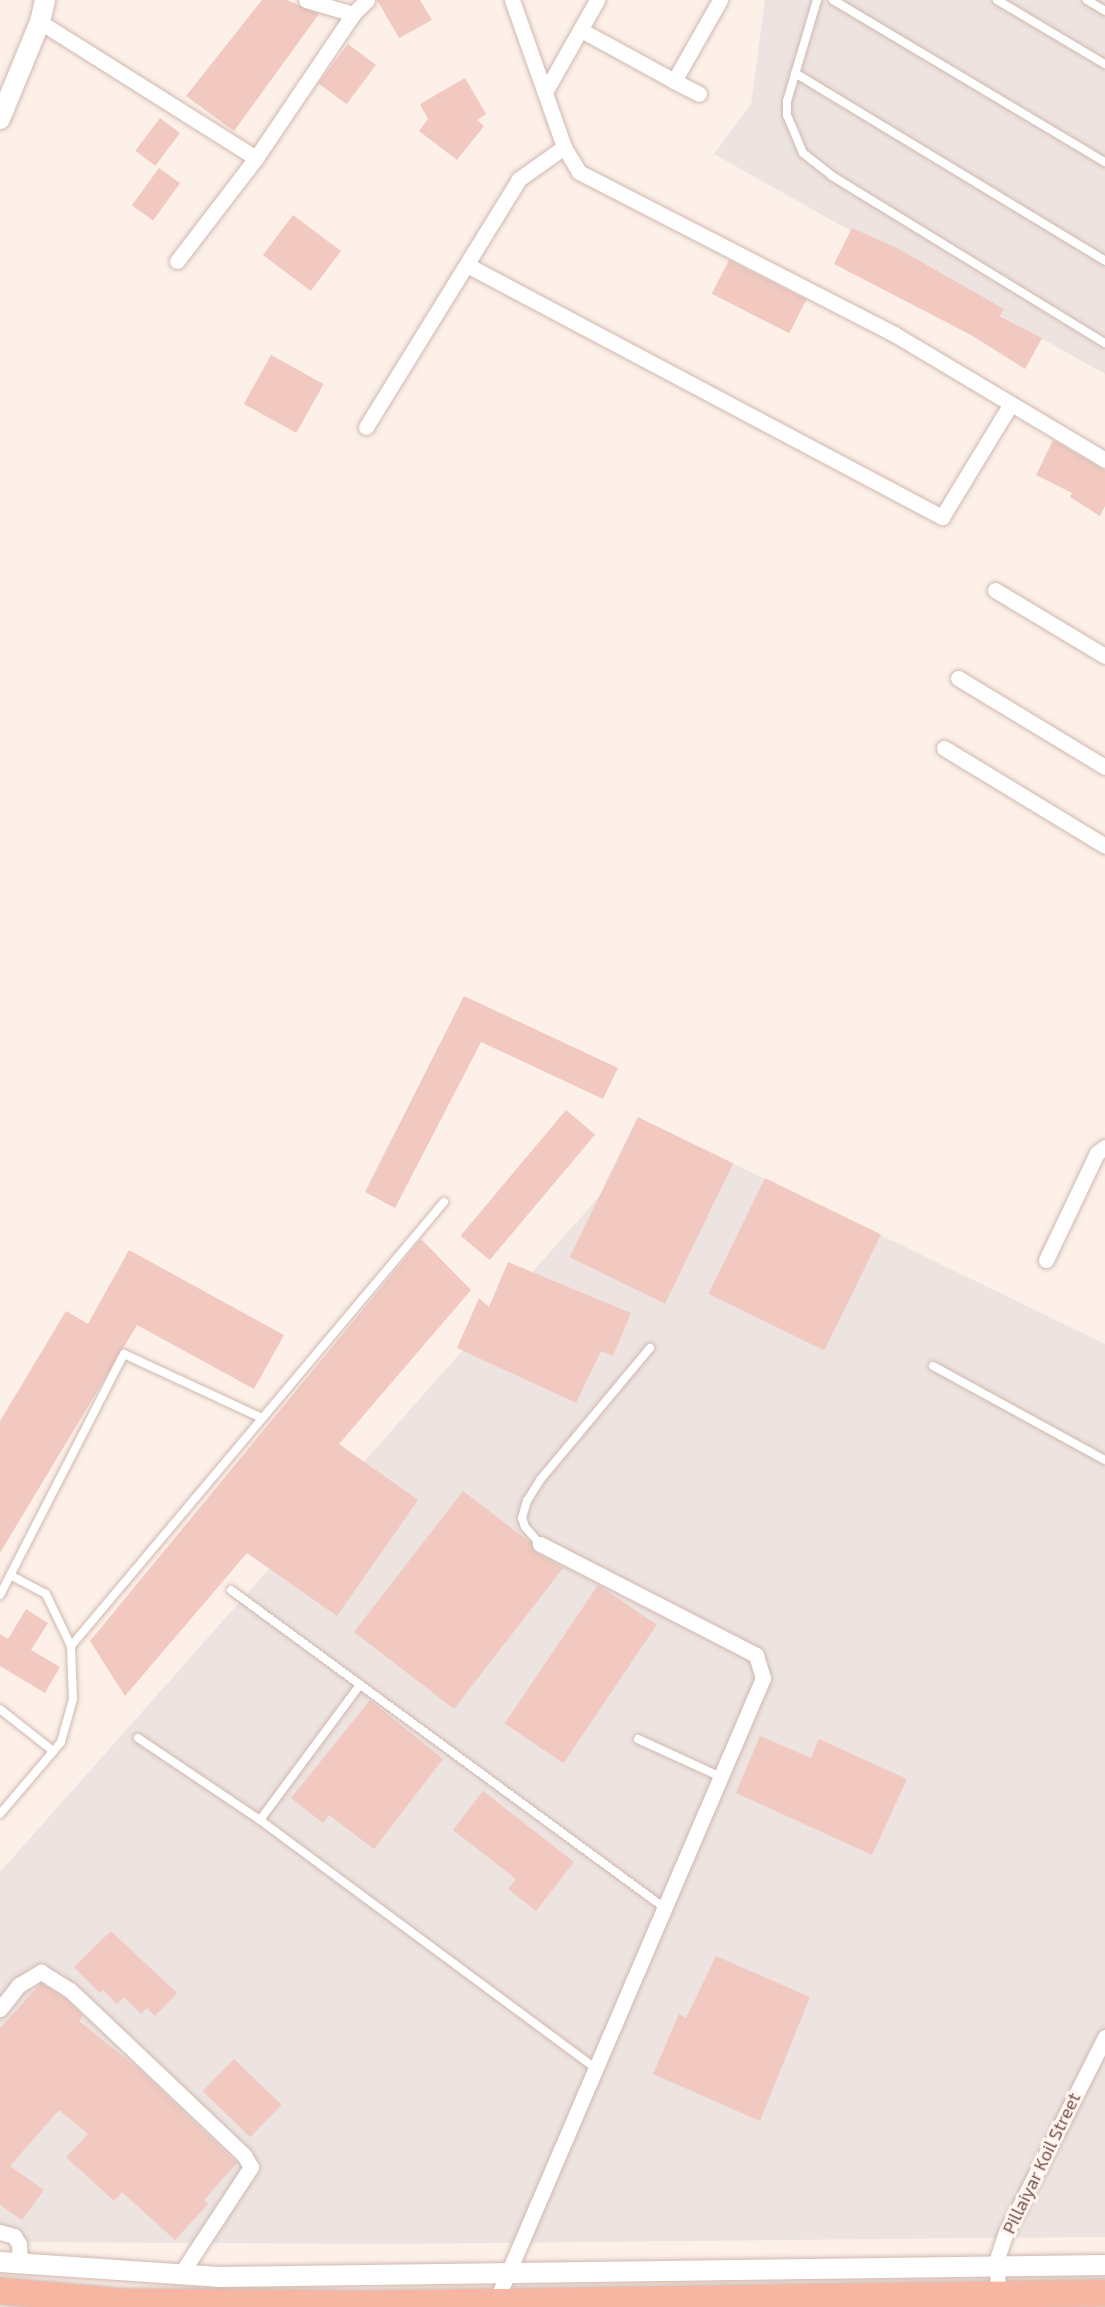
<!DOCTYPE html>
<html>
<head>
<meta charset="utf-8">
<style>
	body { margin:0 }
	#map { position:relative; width:1105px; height:2307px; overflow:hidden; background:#fcf0e8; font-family:"Exo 2",sans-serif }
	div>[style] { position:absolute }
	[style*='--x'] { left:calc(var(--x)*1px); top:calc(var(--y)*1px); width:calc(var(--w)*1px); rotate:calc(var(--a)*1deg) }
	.industrial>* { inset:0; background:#ede4e1 }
	.building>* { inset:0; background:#f1c9c0; transform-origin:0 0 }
	.roads { filter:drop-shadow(0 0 2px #d0b8b0) drop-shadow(0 0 2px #d0b8b0) }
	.service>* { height:8px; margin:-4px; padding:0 4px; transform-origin:4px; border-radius:4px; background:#fff }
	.minor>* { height:15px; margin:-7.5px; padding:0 7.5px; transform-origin:7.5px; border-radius:7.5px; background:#fff }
	.tertiary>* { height:20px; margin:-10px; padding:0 10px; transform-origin:10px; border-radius:10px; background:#fff }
	.trunk>* { height:26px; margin:-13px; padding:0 13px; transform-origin:13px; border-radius:13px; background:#f7b6a1 }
	span { translate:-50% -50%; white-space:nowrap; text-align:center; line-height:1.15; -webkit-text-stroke:6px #fff5ee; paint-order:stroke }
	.street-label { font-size:18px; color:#76524c }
</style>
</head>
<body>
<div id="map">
	<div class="industrial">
		<i style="clip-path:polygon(765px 0,1105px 0,1105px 374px,714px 154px,751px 104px)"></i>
		<i style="clip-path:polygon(660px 1128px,1105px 1344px,1105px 2237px,387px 2244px,25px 2242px,0 2236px,0 1872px)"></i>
	</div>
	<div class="building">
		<i style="clip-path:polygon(262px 0,287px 0,319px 14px,234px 131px,186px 96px)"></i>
		<i style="clip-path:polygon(377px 0,420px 0,432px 20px,399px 38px)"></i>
		<i style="left:348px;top:44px;width:35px;height:49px;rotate:37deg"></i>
		<i style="clip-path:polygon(465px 78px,486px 114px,477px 120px,484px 126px,457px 160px,419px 131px,428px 119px,420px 104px)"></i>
		<i style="left:160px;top:118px;width:25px;height:41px;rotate:37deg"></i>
		<i style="left:159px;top:168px;width:26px;height:46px;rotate:36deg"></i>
		<i style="left:293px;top:215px;width:60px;height:50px;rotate:37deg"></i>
		<i style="clip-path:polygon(852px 228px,897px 248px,1004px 309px,1000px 316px,1042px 338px,1025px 369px,971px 335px,834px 264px)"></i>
		<i style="left:729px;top:260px;width:87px;height:38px;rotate:27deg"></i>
		<i style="left:271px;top:355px;width:60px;height:56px;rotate:29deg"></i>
		<i style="clip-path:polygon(1053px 440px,1105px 470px,1105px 506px,1100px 516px,1070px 497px,1072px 493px,1036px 475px)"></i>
		<i style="clip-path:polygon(464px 996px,618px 1068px,603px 1099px,481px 1042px,395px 1208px,365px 1192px)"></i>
		<i style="left:566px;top:1110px;width:38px;height:164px;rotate:40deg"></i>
		<i style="left:638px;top:1117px;width:106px;height:156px;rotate:26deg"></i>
		<i style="left:765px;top:1178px;width:129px;height:129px;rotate:26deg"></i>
		<i style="clip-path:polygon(421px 1239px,471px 1290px,339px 1444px,418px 1500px,337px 1616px,247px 1553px,125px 1696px,90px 1641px)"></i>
		<i style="clip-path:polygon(129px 1250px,284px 1335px,254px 1389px,137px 1325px,0 1553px,0 1421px,66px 1311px,88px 1324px)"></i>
		<i style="clip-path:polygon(508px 1262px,631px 1313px,613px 1356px,601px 1351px,576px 1403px,457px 1348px,479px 1298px,489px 1307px)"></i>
		<i style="clip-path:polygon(463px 1491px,531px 1543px,535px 1552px,563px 1568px,454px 1709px,354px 1632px)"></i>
		<i style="left:598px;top:1585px;width:71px;height:167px;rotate:34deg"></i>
		<i style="clip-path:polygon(26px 1609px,48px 1623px,31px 1650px,60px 1667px,45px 1693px,0 1666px,0 1634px,8px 1639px)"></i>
		<i style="clip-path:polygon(370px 1700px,443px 1759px,374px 1849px,329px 1815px,323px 1823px,291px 1798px)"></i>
		<i style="clip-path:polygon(760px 1736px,811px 1758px,819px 1739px,907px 1779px,872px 1855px,736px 1793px)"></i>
		<i style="clip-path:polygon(483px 1791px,574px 1862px,536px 1911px,508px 1889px,516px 1879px,453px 1830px)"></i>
		<i style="clip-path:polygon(111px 1931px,177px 1993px,155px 2016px,147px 2008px,141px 2014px,124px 1997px,117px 2004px,103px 1990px,100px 1993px,74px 1967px)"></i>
		<i style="clip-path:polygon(716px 1956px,810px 1997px,760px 2121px,653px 2074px,679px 2014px,686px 2018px)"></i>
		<i style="clip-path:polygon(41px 1983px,64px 1998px,83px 2016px,79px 2021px,141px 2071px,237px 2163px,204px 2200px,208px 2204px,175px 2240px,122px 2192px,114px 2201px,66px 2157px,88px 2134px,59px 2110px,10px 2166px,44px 2190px,22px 2220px,0 2205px,0 2028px)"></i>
		<i style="left:234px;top:2059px;width:66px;height:45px;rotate:44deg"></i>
	</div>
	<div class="roads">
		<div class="service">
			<i style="--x:817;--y:0;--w:105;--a:106.5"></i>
			<i style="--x:787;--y:101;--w:14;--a:90"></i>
			<i style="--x:787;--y:115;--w:41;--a:67.2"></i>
			<i style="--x:803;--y:153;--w:37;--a:38"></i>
			<i style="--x:832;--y:176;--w:320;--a:31.5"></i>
			<i style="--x:833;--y:0;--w:317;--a:30.8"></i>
			<i style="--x:997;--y:0;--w:126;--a:30.7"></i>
			<i style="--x:1087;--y:0;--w:21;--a:31"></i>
			<i style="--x:795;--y:73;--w:363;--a:31.2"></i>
			<i style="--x:933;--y:1366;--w:196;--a:28.7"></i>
			<i style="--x:540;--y:1544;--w:23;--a:-131"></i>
			<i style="--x:525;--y:1527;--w:9;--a:-108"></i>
			<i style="--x:522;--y:1518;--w:18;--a:-74"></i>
			<i style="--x:527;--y:1501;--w:25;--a:-58"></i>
			<i style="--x:540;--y:1480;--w:172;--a:-50.2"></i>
			<i style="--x:231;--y:1590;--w:539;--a:36.25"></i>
			<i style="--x:0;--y:1595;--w:271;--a:-62.8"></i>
			<i style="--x:124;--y:1354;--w:152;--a:24.9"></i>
			<i style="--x:71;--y:1646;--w:580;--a:-49.97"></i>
			<i style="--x:0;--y:1709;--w:68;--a:38.4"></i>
			<i style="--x:138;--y:1738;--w:147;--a:33.9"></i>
			<i style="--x:260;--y:1820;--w:419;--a:36.5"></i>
			<i style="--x:638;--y:1739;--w:91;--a:24.6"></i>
			<i style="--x:0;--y:1814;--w:94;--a:-49.7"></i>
			<i style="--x:61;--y:1742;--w:45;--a:-74.4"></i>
			<i style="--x:73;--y:1699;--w:53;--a:-92.2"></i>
			<i style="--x:71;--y:1646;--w:58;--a:-115.7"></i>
			<i style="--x:46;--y:1594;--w:38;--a:-152"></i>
			<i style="--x:260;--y:1820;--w:168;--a:-53.5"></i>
		</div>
		<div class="minor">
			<i style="--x:306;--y:0;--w:49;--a:16.6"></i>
			<i style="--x:512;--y:0;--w:156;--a:70.5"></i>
			<i style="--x:564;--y:147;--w:29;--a:59"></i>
			<i style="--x:579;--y:172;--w:354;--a:27.2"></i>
			<i style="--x:894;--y:334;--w:246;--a:30.8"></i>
			<i style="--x:40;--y:22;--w:255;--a:32.2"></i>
			<i style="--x:581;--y:30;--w:106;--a:28.7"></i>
			<i style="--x:674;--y:81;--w:93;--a:-60.4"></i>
			<i style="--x:674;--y:81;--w:28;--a:27"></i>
			<i style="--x:545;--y:92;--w:106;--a:-60.5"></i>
			<i style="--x:177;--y:261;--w:130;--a:-52.5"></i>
			<i style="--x:256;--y:158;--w:174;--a:-56"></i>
			<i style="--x:353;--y:14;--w:20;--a:-45"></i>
			<i style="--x:467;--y:265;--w:538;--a:27.95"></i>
			<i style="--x:942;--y:517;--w:131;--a:-58.7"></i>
			<i style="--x:366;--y:427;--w:291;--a:-58.3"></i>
			<i style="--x:519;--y:179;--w:55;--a:-35.4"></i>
			<i style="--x:995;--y:590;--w:128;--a:31"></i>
			<i style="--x:958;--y:678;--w:172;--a:31.2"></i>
			<i style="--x:944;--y:748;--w:188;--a:31.3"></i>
			<i style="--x:1046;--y:1260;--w:119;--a:-64.5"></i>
			<i style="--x:1097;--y:1153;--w:10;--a:-37"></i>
			<i style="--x:0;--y:2009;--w:31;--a:-52"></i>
			<i style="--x:19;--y:1985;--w:26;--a:-31"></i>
			<i style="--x:41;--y:1972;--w:34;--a:32"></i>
			<i style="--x:70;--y:1990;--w:240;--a:43.5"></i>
			<i style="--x:244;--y:2155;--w:14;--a:60"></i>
			<i style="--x:251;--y:2167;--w:129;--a:123.3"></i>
			<i style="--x:0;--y:2232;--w:15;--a:16"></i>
			<i style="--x:14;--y:2236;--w:9;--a:58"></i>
			<i style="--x:19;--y:2244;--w:20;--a:87"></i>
			<i style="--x:998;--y:2294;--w:35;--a:-92"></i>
			<i style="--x:997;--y:2259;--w:25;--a:-72"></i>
			<i style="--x:1005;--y:2235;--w:222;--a:-63.2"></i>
			<i style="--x:496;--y:2301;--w:678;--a:-66.8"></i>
			<i style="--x:763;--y:1678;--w:24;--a:-107"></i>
			<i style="--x:756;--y:1655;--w:243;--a:-152.8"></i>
		</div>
		<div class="tertiary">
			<i style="--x:0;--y:119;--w:105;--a:-67.6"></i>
			<i style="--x:40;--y:22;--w:23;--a:-77"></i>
			<i style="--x:0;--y:2262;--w:219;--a:3.9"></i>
			<i style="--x:218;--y:2277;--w:887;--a:-0.78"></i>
		</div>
		<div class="trunk">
			<i style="--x:0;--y:2291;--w:122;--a:5.2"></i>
			<i style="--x:122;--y:2302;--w:241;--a:0.5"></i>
			<i style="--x:363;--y:2304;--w:742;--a:-0.85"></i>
		</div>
	</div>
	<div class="street-label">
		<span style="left:1041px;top:2163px;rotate:-64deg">Pillaiyar Koil Street</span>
	</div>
</div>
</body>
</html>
